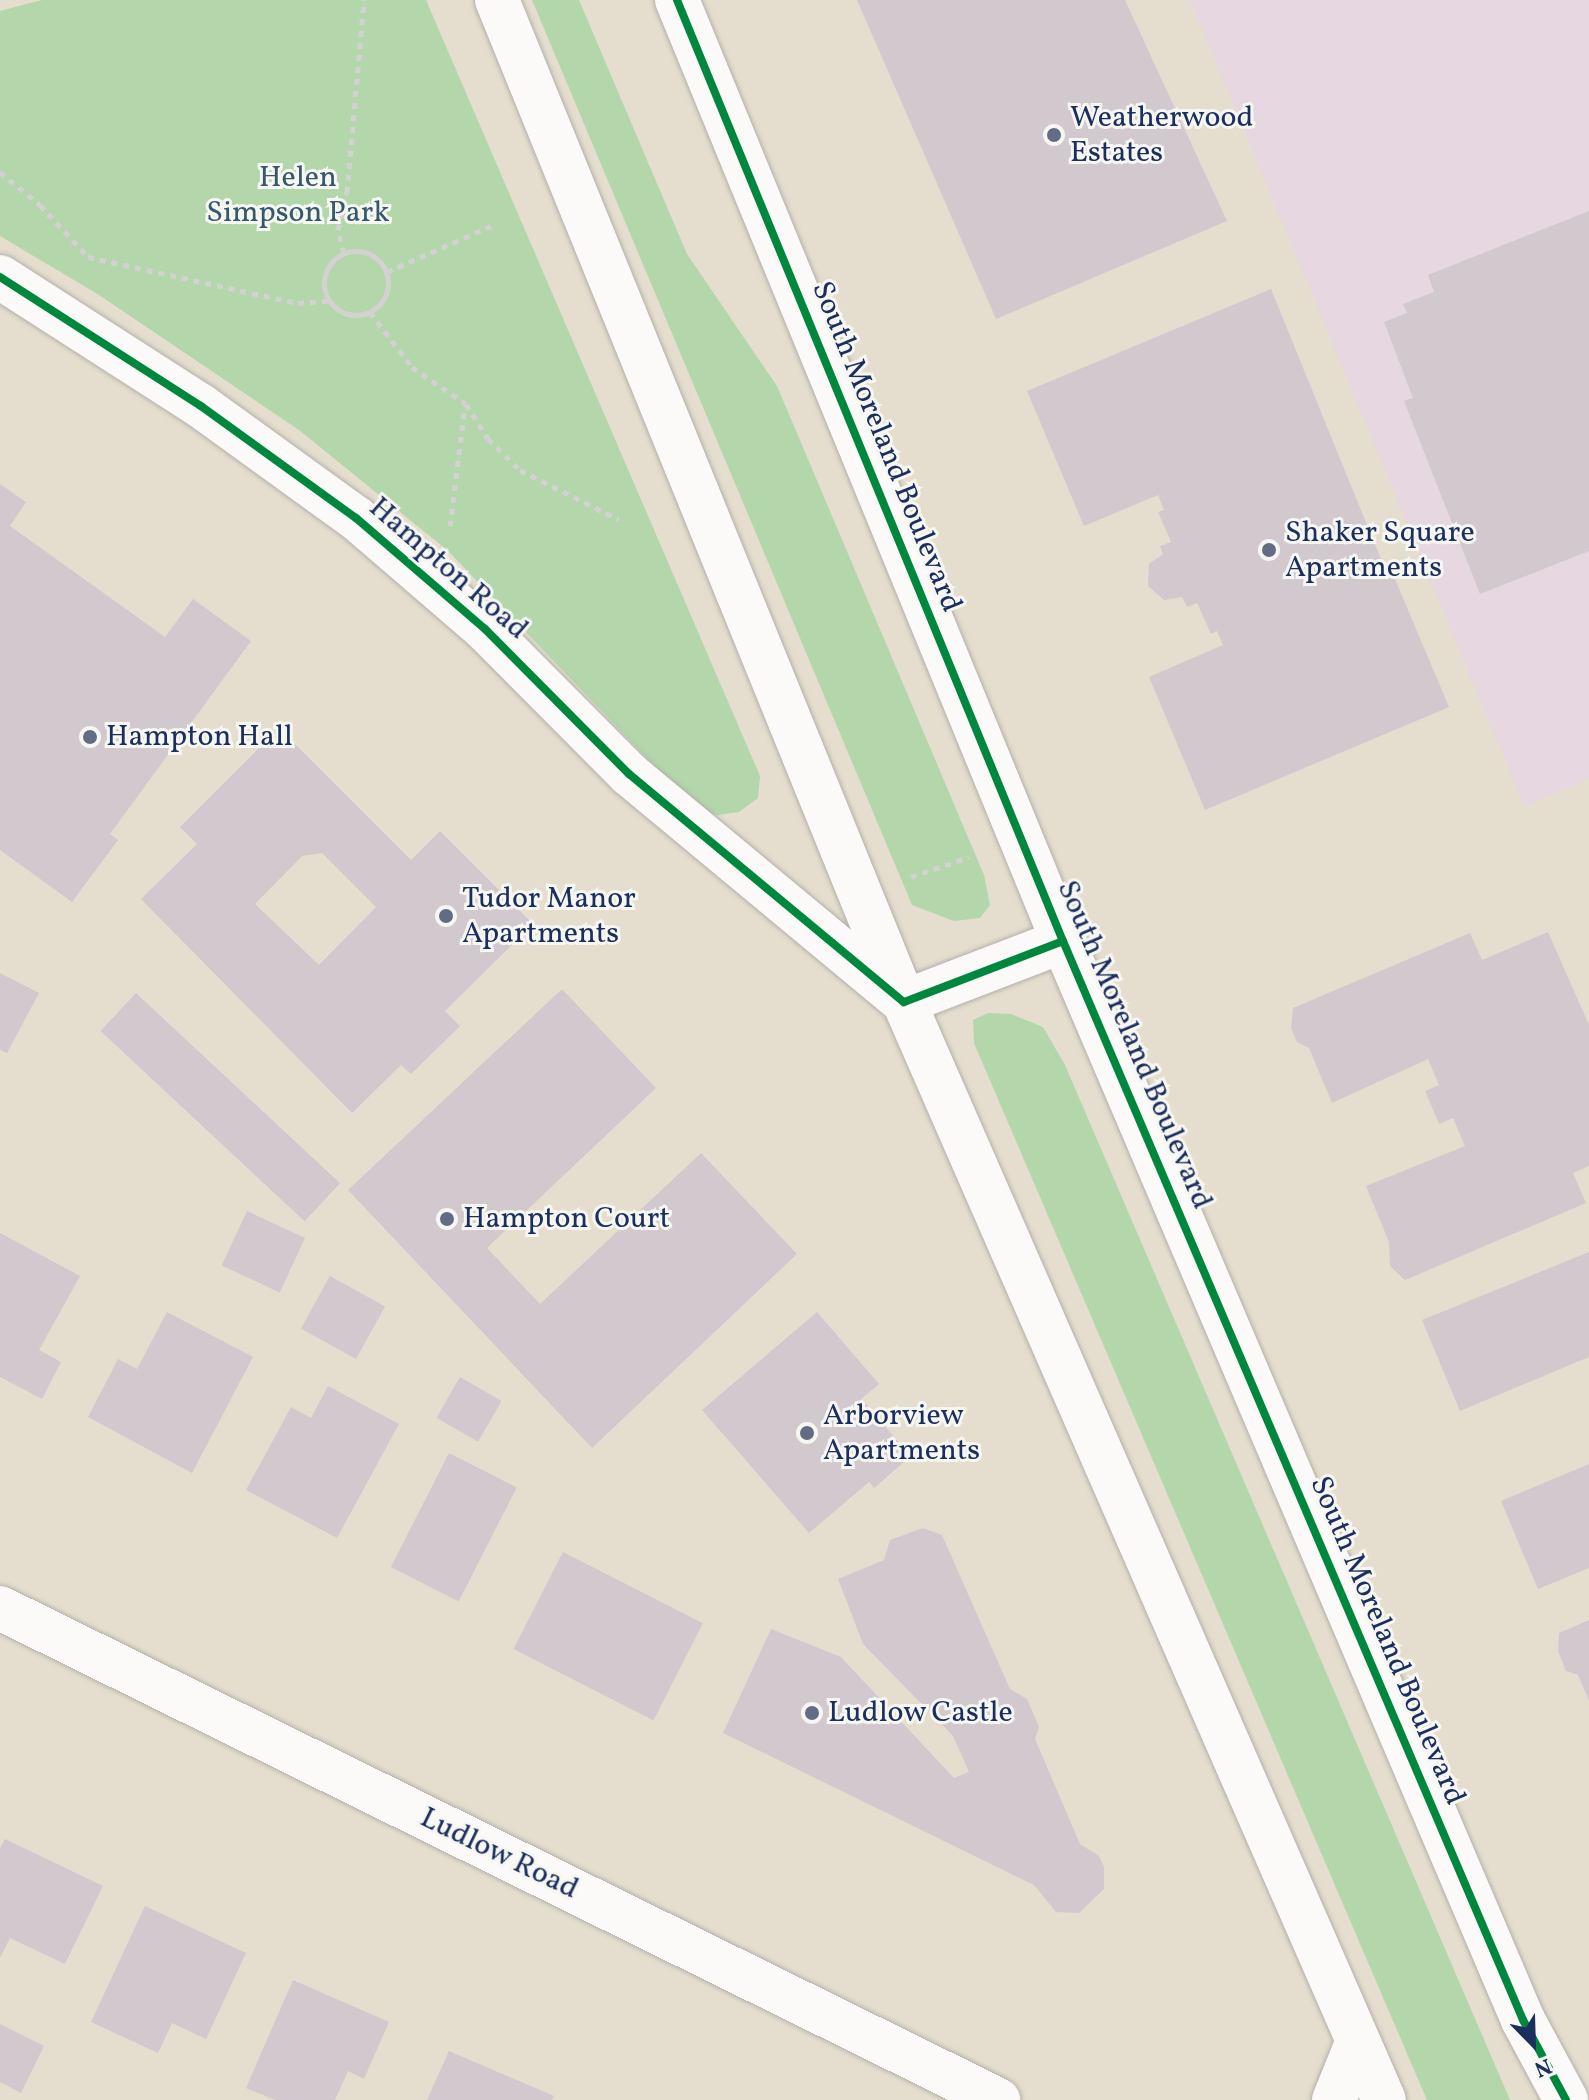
<!DOCTYPE html>
<html>
<head>
<meta charset="utf-8">
<style>
	body { margin:0 }
	#map { position:relative; width:1589px; height:2100px; overflow:hidden; background:#e5dece; font-family:Vollkorn,serif }
	div>[style] { position:absolute }
	[style*='--x'] { left:calc(var(--x)*1px); top:calc(var(--y)*1px); width:calc(var(--w)*1px); rotate:calc(var(--a)*1deg) }
	.built>* { inset:0; background:#e7d7e0 }
	.green>* { inset:0; background:#b3d7ab }
	.building>* { inset:0; background:#d1c9ce; transform-origin:0 0 }
	.path>* { height:5px; margin-top:-2.5px; transform-origin:0; background:repeating-linear-gradient(90deg,#d3d2d1 0 6px,transparent 0 12px) }
	.path>.ring { margin:-2.5px; padding:0; box-sizing:content-box; background:none; border:5px solid #d3d2d1; border-radius:50% }
	.roads { filter:drop-shadow(0 0 2px #b2b0aa) drop-shadow(0 0 2px #b2b0aa) }
	.minor>* { height:44px; margin:-22px; padding:0 22px; transform-origin:22px; border-radius:22px; background:#fbfaf8 }
	.cycleway>* { height:8px; margin:-4px; padding:0 4px; transform-origin:4px; border-radius:4px; background:#00873e }
	.dots>* { width:22px; height:22px; translate:-50% -50%; box-sizing:border-box; border:4px solid #f6f6f2; border-radius:50% }
	span { translate:-50% -50%; white-space:nowrap; text-align:center; line-height:1.15; -webkit-text-stroke:6px #f6f6f2; paint-order:stroke }
	.poi-label { font-size:30px; color:#1b2f5e }
	.left { translate:0 -50%; text-align:left }
	.park-label { font-size:30px; color:#37586a }
	.street-label { font-size:30px; color:#1b2f5e }
	.north { position:absolute; left:1493px; top:2004px; width:80px; height:80px; -webkit-text-stroke:6px #f6f6f2; paint-order:stroke; rotate:157deg; font-size:22px; font-weight:700; line-height:32px; text-align:center; color:#1b2f5e }
	.north::after { content:''; display:block; margin:auto; width:28px; height:36px; background:#1b2f5e; clip-path:polygon(50% 0,100% 100%,50% 72%,0 100%) }
</style>
</head>
<body>
<div id="map">
	<div class="built">
		<i style="clip-path:polygon(1190px 0,1589px 0,1589px 779px,1524px 806px)"></i>
	</div>
	<div class="green">
		<i style="clip-path:polygon(42px 0,426px 0,760px 776px,758px 798px,739px 812px,718px 815px,697px 810px,447px 550px,299px 430px,99px 295px,0 236px,0 11px)"></i>
		<i style="clip-path:polygon(532px 0,579px 0,687px 254px,777px 386px,984px 875px,990px 905px,980px 918px,954px 921px,912px 905px)"></i>
		<i style="clip-path:polygon(988px 1013px,1011px 1014px,1043px 1027px,1065px 1065px,1510px 2100px,1427px 2100px,974px 1043px,973px 1020px)"></i>
	</div>
	<div class="building">
		<i style="clip-path:polygon(857px 0,1125px 0,1227px 221px,996px 319px)"></i>
		<i style="clip-path:polygon(1589px 211px,1589px 551px,1480px 594px,1404px 401px,1413px 398px,1384px 322px,1407px 313px,1403px 304px,1434px 292px,1428px 275px)"></i>
		<i style="clip-path:polygon(1271px 289px,1387px 574px,1392px 572px,1449px 707px,1205px 810px,1149px 677px,1223px 645px,1217px 631px,1211px 634px,1197px 603px,1187px 607px,1182px 597px,1164px 600px,1148px 586px,1149px 564px,1163px 554px,1160px 546px,1171px 542px,1158px 512px,1164px 510px,1158px 495px,1084px 526px,1027px 391px)"></i>
		<i style="clip-path:polygon(0 484px,26px 502px,10px 526px,165px 637px,193px 599px,251px 641px,110px 834px,118px 840px,72px 902px,0 850px)"></i>
		<i style="clip-path:polygon(evenodd,279px 728px,411px 860px,440px 831px,533px 924px,445px 1011px,460px 1026px,411px 1074px,401px 1065px,352px 1113px,141px 899px,197px 844px,180px 827px,279px 728px,322px 853px,376px 907px,319px 965px,255px 904px,302px 856px,322px 853px)"></i>
		<i style="clip-path:polygon(1548px 932px,1589px 1025px,1589px 1166px,1573px 1173px,1586px 1203px,1405px 1280px,1390px 1266px,1389px 1242px,1366px 1186px,1465px 1146px,1453px 1118px,1439px 1124px,1425px 1091px,1439px 1085px,1428px 1059px,1332px 1103px,1309px 1048px,1297px 1042px,1291px 1028px,1293px 1008px,1470px 933px,1482px 960px)"></i>
		<i style="clip-path:polygon(0 973px,39px 993px,7px 1053px,0 1050px)"></i>
		<i style="clip-path:polygon(562px 989px,656px 1088px,487px 1248px,540px 1304px,701px 1153px,797px 1254px,592px 1448px,348px 1190px)"></i>
		<i style="left:136px;top:993px;width:279px;height:52px;rotate:43deg"></i>
		<i style="left:247px;top:1211px;width:64px;height:60px;rotate:25deg"></i>
		<i style="clip-path:polygon(0 1233px,80px 1276px,39px 1350px,61px 1362px,42px 1399px,0 1377px)"></i>
		<i style="clip-path:polygon(1589px 1252px,1589px 1357px,1460px 1411px,1422px 1320px)"></i>
		<i style="left:330px;top:1276px;width:63px;height:60px;rotate:29deg"></i>
		<i style="clip-path:polygon(167px 1312px,253px 1357px,192px 1473px,88px 1417px,118px 1359px,137px 1369px)"></i>
		<i style="clip-path:polygon(817px 1312px,879px 1384px,861px 1399px,911px 1456px,874px 1488px,869px 1482px,809px 1533px,702px 1410px)"></i>
		<i style="left:460px;top:1377px;width:48px;height:47px;rotate:30deg"></i>
		<i style="clip-path:polygon(328px 1386px,399px 1424px,337px 1538px,246px 1490px,291px 1407px,311px 1418px)"></i>
		<i style="left:449px;top:1453px;width:76px;height:128px;rotate:27deg"></i>
		<i style="clip-path:polygon(1589px 1464px,1589px 1568px,1538px 1589px,1501px 1501px)"></i>
		<i style="clip-path:polygon(923px 1528px,942px 1535px,1010px 1689px,1027px 1699px,1039px 1727px,1035px 1739px,1080px 1844px,1099px 1856px,1104px 1867px,1104px 1889px,1079px 1913px,1056px 1912px,1034px 1885px,723px 1733px,771px 1629px,841px 1657px,954px 1778px,969px 1772px,953px 1736px,863px 1644px,838px 1579px,884px 1560px,890px 1540px)"></i>
		<i style="left:563px;top:1552px;width:157px;height:109px;rotate:27deg"></i>
		<i style="clip-path:polygon(1589px 1620px,1589px 1701px,1578px 1675px,1566px 1671px,1558px 1651px,1559px 1633px)"></i>
		<i style="clip-path:polygon(5px 1839px,103px 1886px,65px 1964px,10px 1938px,0 1958px,0 1848px)"></i>
		<i style="clip-path:polygon(145px 1906px,246px 1953px,206px 2039px,172px 2023px,158px 2053px,91px 2022px)"></i>
		<i style="clip-path:polygon(293px 1980px,389px 2022px,364px 2079px,348px 2071px,335px 2100px,275px 2100px,246px 2088px)"></i>
		<i style="clip-path:polygon(0 2024px,44px 2046px,21px 2093px,0 2082px)"></i>
		<i style="clip-path:polygon(449px 2051px,554px 2096px,552px 2100px,427px 2100px)"></i>
	</div>
	<div class="path">
		<i style="--x:0;--y:172;--w:52;--a:39.5"></i>
		<i style="--x:40;--y:205;--w:71;--a:47.3"></i>
		<i style="--x:88;--y:257;--w:215;--a:12.4"></i>
		<i style="--x:298;--y:303;--w:31;--a:-4"></i>
		<i class="ring" style="left:324px;top:251px;width:59px;height:59px"></i>
		<i style="--x:344;--y:253;--w:24;--a:-105"></i>
		<i style="--x:338;--y:230;--w:39;--a:-77"></i>
		<i style="--x:347;--y:192;--w:193;--a:-84.9"></i>
		<i style="--x:387;--y:272;--w:114;--a:-23.9"></i>
		<i style="--x:370;--y:312;--w:69;--a:52.6"></i>
		<i style="--x:412;--y:367;--w:65;--a:34.4"></i>
		<i style="--x:466;--y:404;--w:41;--a:57.8"></i>
		<i style="--x:488;--y:439;--w:45;--a:44.1"></i>
		<i style="--x:520;--y:470;--w:110;--a:26.6"></i>
		<i style="--x:450;--y:526;--w:122;--a:-82.9"></i>
		<i style="--x:911;--y:877;--w:61;--a:-19"></i>
	</div>
	<div class="roads">
		<div class="minor">
			<i style="--x:497;--y:0;--w:1082;--a:67.89"></i>
			<i style="--x:904;--y:1002;--w:1198;--a:66.39"></i>
			<i style="--x:677;--y:0;--w:1017;--a:67.7"></i>
			<i style="--x:1063;--y:941;--w:1173;--a:66.91"></i>
			<i style="--x:1523;--y:2020;--w:91;--a:61.7"></i>
			<i style="--x:0;--y:277;--w:239;--a:32.7"></i>
			<i style="--x:201;--y:406;--w:191;--a:35.9"></i>
			<i style="--x:356;--y:518;--w:170;--a:40.7"></i>
			<i style="--x:485;--y:629;--w:204;--a:45.2"></i>
			<i style="--x:629;--y:774;--w:357;--a:39.7"></i>
			<i style="--x:904;--y:1002;--w:170;--a:-21"></i>
			<i style="--x:0;--y:1608;--w:1113;--a:26.24"></i>
			<i style="--x:1334;--y:2100;--w:61;--a:-68"></i>
		</div>
	</div>
	<div class="cycleway">
		<i style="--x:677;--y:0;--w:1017;--a:67.7"></i>
		<i style="--x:1063;--y:941;--w:1173;--a:66.91"></i>
		<i style="--x:1523;--y:2020;--w:91;--a:61.7"></i>
		<i style="--x:0;--y:277;--w:239;--a:32.7"></i>
		<i style="--x:201;--y:406;--w:191;--a:35.9"></i>
		<i style="--x:356;--y:518;--w:170;--a:40.7"></i>
		<i style="--x:485;--y:629;--w:204;--a:45.2"></i>
		<i style="--x:629;--y:774;--w:357;--a:39.7"></i>
		<i style="--x:904;--y:1002;--w:170;--a:-21"></i>
	</div>
	<div class="dots">
		<i style="left:1054px;top:135px;background:#626c85"></i>
		<i style="left:1269px;top:550px;background:#626c85"></i>
		<i style="left:90px;top:737px;background:#626c85"></i>
		<i style="left:446px;top:916px;background:#626c85"></i>
		<i style="left:447px;top:1219px;background:#626c85"></i>
		<i style="left:807px;top:1433px;background:#626c85"></i>
		<i style="left:812px;top:1713px;background:#626c85"></i>
	</div>
	<div class="poi-label">
		<span class="left" style="left:1070px;top:135px">Weatherwood<br>Estates</span>
		<span class="left" style="left:1285px;top:550px">Shaker Square<br>Apartments</span>
		<span class="left" style="left:106px;top:737px">Hampton Hall</span>
		<span class="left" style="left:462px;top:916px">Tudor Manor<br>Apartments</span>
		<span class="left" style="left:463px;top:1219px">Hampton Court</span>
		<span class="left" style="left:823px;top:1433px">Arborview<br>Apartments</span>
		<span class="left" style="left:828px;top:1713px">Ludlow Castle</span>
	</div>
	<div class="park-label">
		<span style="left:298px;top:195px">Helen<br>Simpson Park</span>
	</div>
	<div class="street-label">
		<span style="left:886px;top:447px;rotate:68deg">South Moreland Boulevard</span>
		<span style="left:448px;top:569px;rotate:41deg">Hampton Road</span>
		<span style="left:1134px;top:1045px;rotate:67deg">South Moreland Boulevard</span>
		<span style="left:1387px;top:1641px;rotate:67deg">South Moreland Boulevard</span>
		<span style="left:499px;top:1854px;rotate:26deg">Ludlow Road</span>
	</div>
	<div class="north">N</div>
</div>
</body>
</html>
